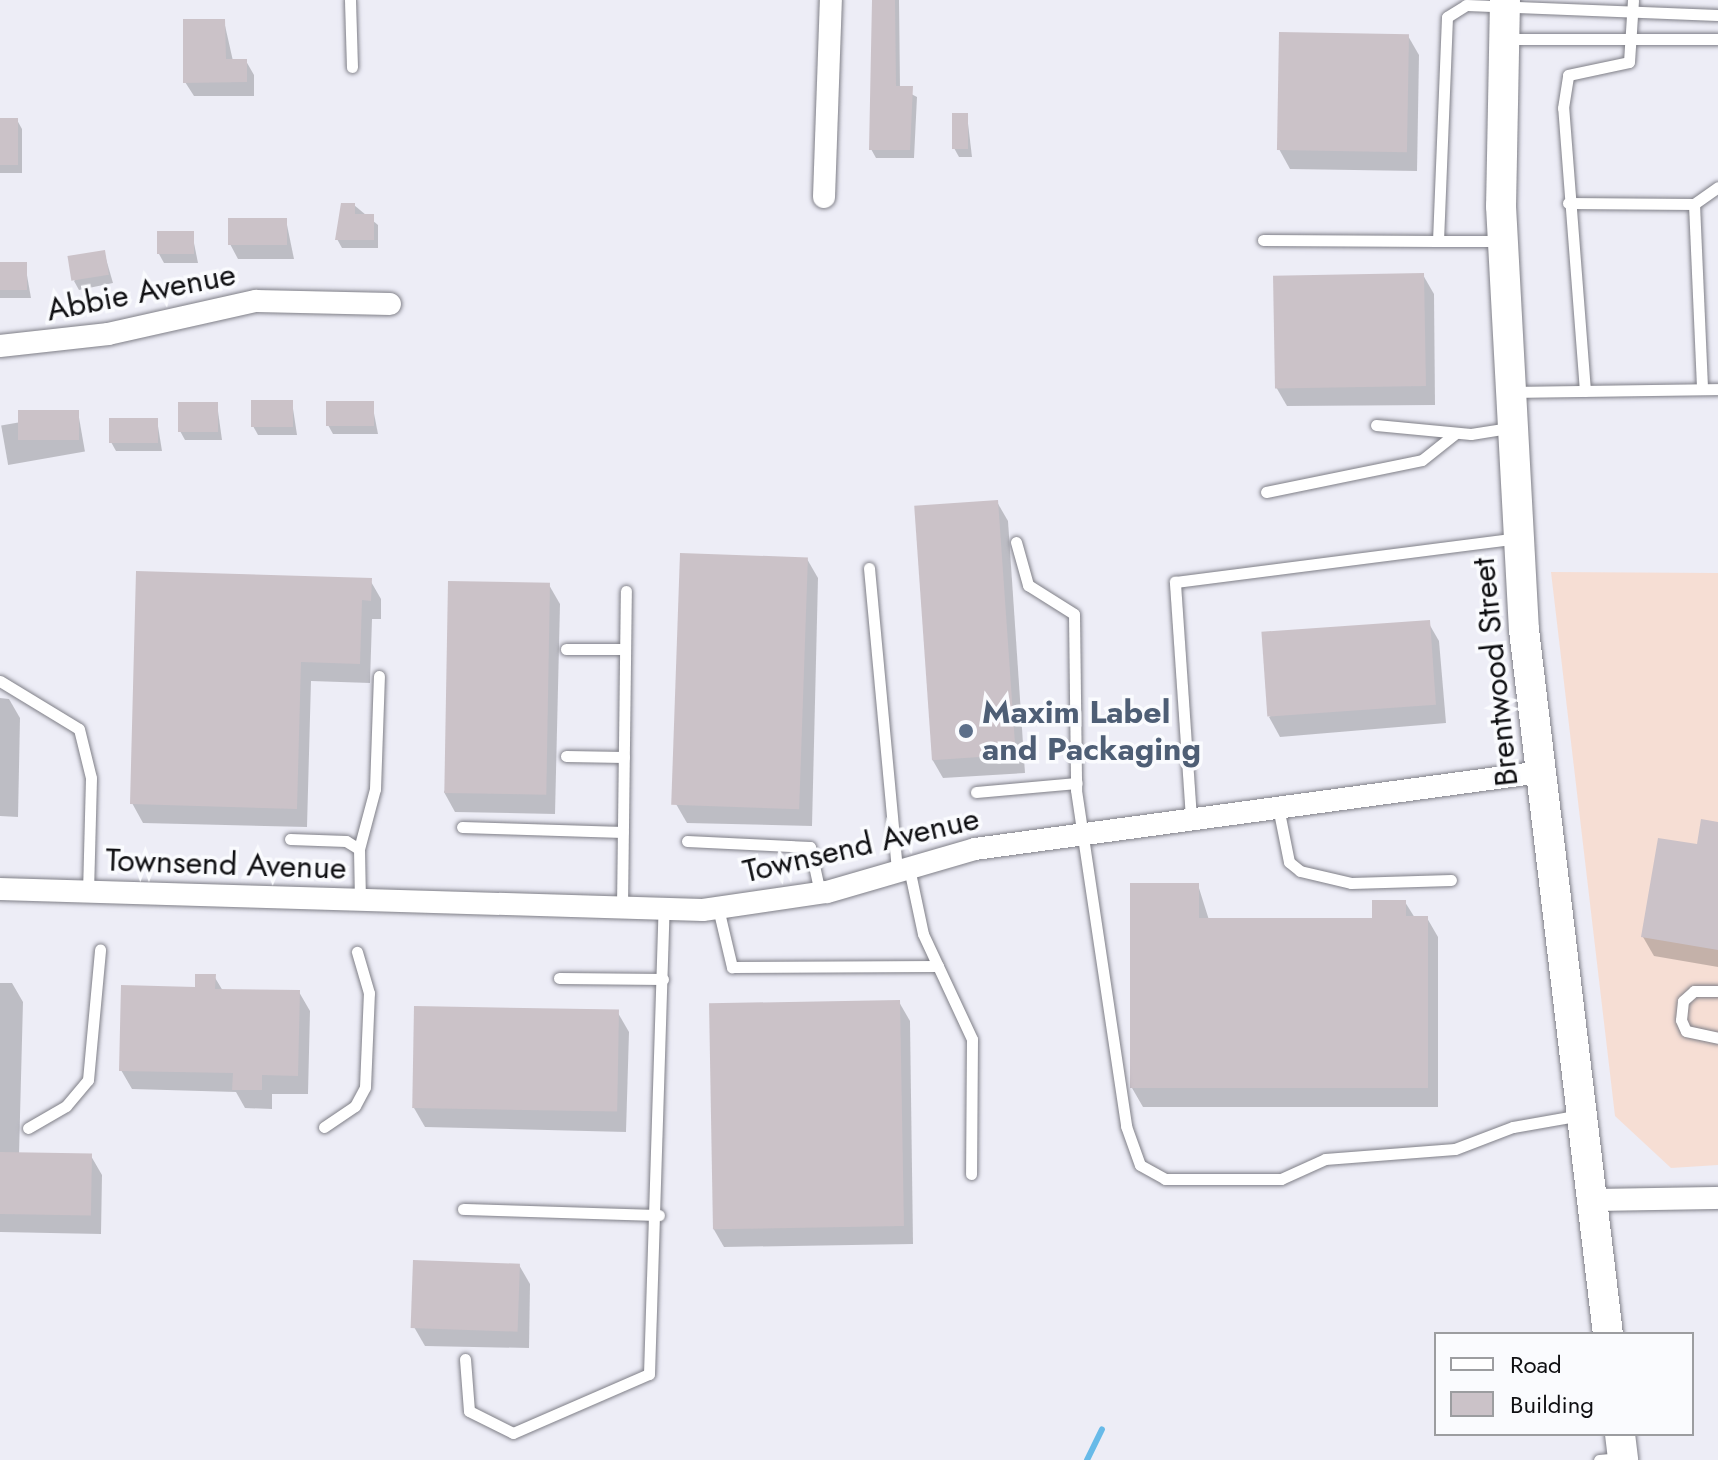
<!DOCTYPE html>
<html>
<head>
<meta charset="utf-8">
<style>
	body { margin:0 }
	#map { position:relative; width:1718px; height:1460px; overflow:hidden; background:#ededf6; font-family:Jost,sans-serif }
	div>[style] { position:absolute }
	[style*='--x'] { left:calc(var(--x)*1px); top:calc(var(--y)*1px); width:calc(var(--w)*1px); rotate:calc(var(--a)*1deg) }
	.industrial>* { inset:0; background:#f6ded4 }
	.shadow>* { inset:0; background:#0003; transform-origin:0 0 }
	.stream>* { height:6px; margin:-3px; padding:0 3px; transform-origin:3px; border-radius:3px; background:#68bae8 }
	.building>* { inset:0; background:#cbc2c8; transform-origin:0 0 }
	.roads { filter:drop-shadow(0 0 2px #7f7f87) drop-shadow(0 0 2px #7f7f87) }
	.lane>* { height:11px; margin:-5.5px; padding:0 5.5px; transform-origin:5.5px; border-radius:5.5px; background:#fff }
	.street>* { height:22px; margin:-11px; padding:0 11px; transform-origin:11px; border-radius:11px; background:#fff }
	.secondary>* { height:30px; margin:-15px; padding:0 15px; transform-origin:15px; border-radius:15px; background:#fff }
	.dots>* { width:22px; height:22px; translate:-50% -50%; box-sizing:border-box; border:4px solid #fafbfe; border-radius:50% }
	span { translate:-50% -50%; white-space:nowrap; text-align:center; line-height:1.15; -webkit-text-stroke:7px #fafbfe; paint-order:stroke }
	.street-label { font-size:32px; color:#0f0f12 }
	.service-label { font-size:32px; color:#4e5e75; font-weight:700 }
	.left { translate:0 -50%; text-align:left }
	.legend { position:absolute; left:1434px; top:1332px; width:260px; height:104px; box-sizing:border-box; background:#fafbfe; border:2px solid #9c9da0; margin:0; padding:10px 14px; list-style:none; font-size:24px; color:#0f0f12 }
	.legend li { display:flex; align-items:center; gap:16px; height:40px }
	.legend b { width:40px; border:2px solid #9c9da0 }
</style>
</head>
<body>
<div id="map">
	<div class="industrial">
		<i style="clip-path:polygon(1551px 572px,1718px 573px,1718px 1165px,1671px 1168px,1615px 1116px)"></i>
	</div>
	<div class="shadow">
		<i style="clip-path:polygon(873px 0,899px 0,900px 88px,917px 97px,914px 158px,876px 158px,871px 149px)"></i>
		<i style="clip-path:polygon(224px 21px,233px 61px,246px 61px,254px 75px,254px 96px,194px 96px,185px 82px)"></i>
		<i style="clip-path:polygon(1408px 36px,1419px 55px,1417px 171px,1290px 169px,1279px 149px)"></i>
		<i style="clip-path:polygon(967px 115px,972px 157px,959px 157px,954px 148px)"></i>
		<i style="clip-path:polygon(0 120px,17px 120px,22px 129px,22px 173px,0 173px)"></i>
		<i style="clip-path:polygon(354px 205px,378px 225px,378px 248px,342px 248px,337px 239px)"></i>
		<i style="clip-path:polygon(286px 220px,294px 259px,238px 259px,230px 244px)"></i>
		<i style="clip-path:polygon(192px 233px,198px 263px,164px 263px,159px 254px)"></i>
		<i style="clip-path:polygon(104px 252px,113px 283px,79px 290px,74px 281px)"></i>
		<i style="clip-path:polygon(0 264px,25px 264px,31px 298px,0 298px)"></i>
		<i style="clip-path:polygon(1423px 275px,1434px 294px,1435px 405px,1287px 406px,1276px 387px)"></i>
		<i style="clip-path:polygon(292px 402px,297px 435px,258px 435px,253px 426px)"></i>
		<i style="clip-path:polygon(372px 403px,378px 434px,333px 434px,328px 425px)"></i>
		<i style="clip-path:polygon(217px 404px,222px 440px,185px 440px,180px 431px)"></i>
		<i style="left:78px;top:412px;width:40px;height:78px;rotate:80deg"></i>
		<i style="clip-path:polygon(157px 420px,162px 451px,116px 451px,111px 442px)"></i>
		<i style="clip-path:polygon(997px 502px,1008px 521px,1025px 773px,943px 778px,932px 759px)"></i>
		<i style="clip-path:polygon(807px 559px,818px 578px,812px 826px,687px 823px,676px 804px)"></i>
		<i style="clip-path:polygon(370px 580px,381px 599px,381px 619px,372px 619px,370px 683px,311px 681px,307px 827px,143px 823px,132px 803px)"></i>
		<i style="clip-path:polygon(549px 585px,560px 604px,555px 814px,455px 812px,444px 792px)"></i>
		<i style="clip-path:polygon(1428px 622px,1439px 641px,1446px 723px,1280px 737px,1269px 717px)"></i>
		<i style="clip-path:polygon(0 698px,9px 699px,20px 718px,18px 817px,0 816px)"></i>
		<i style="clip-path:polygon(1718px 824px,1718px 967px,1654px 956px,1643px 937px)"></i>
		<i style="clip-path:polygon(1198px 885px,1209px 920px,1374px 920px,1405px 902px,1415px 918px,1427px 918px,1438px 937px,1438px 1107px,1143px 1107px,1132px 1088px)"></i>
		<i style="clip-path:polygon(214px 976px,223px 991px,299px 992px,310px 1011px,308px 1094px,272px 1094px,272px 1109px,245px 1108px,236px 1092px,132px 1089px,121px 1070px)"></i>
		<i style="clip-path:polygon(0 983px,12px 983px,23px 1002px,19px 1155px,91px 1156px,102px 1175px,101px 1234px,0 1232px)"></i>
		<i style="clip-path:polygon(899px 1002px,910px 1021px,913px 1244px,724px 1247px,713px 1228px)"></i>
		<i style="clip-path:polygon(618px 1013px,629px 1032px,626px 1132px,425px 1127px,414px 1108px)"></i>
		<i style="clip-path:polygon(519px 1265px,530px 1284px,529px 1348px,425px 1346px,414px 1327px)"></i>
	</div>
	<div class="stream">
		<i style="--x:1087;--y:1460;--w:34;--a:-64"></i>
	</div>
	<div class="building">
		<i style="clip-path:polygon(872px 0,895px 0,896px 86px,913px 86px,910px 150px,869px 150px)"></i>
		<i style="clip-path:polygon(183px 19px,225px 19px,226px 59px,247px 59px,247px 82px,183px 83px)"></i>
		<i style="left:1279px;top:32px;width:130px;height:118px;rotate:1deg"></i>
		<i style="left:952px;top:113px;width:16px;height:36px"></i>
		<i style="left:0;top:118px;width:18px;height:47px"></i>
		<i style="clip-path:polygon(341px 203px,355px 203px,355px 214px,374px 214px,374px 240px,335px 240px)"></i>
		<i style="left:228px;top:218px;width:59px;height:27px"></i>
		<i style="left:157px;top:231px;width:37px;height:23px"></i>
		<i style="left:105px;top:250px;width:25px;height:38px;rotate:81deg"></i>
		<i style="left:0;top:262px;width:27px;height:28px"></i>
		<i style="left:1424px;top:273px;width:113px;height:151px;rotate:89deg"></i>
		<i style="left:251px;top:400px;width:42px;height:27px"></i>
		<i style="left:326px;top:401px;width:48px;height:25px"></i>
		<i style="left:178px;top:402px;width:40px;height:30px"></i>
		<i style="left:18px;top:410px;width:61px;height:30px"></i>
		<i style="left:109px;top:418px;width:49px;height:25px"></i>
		<i style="left:998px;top:500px;width:255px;height:84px;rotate:86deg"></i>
		<i style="left:680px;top:553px;width:128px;height:252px;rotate:2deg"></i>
		<i style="clip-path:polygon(136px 571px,372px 578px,371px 601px,362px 600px,360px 664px,301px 662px,297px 809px,130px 804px)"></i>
		<i style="left:448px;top:581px;width:102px;height:212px;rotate:1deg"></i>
		<i style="left:1430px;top:620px;width:85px;height:169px;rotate:86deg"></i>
		<i style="clip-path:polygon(1701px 819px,1718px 822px,1718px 950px,1641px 937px,1658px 838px,1697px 844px)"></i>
		<i style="clip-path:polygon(1130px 883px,1199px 883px,1199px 918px,1372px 918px,1372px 900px,1406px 900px,1406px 916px,1428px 916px,1428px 1088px,1130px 1088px)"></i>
		<i style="clip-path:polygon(195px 974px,216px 974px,215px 989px,300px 990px,298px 1076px,262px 1075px,262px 1090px,232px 1090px,233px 1073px,119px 1071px,121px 985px,195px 987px)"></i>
		<i style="left:900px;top:1000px;width:226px;height:191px;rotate:89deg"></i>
		<i style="left:414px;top:1006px;width:205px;height:102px;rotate:1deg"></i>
		<i style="left:0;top:1152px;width:92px;height:62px;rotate:1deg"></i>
		<i style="left:413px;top:1260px;width:107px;height:68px;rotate:2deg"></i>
	</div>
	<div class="roads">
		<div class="lane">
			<i style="--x:350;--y:0;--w:67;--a:88.3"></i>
			<i style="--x:1507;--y:39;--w:211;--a:0"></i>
			<i style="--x:1568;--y:203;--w:126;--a:0.5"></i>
			<i style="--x:1694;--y:204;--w:29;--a:-35"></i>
			<i style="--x:1694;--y:204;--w:185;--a:87.5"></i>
			<i style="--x:1263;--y:240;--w:175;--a:0.3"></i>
			<i style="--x:1503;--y:241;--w:65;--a:180"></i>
			<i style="--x:1438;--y:241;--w:224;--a:-87.7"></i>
			<i style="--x:1447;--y:17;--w:22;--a:-32"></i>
			<i style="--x:1466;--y:5;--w:252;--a:2.3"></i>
			<i style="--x:1585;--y:391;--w:284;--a:-94.4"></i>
			<i style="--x:1563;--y:108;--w:33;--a:-81"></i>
			<i style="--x:1568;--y:75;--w:62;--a:-12"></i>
			<i style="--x:1629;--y:62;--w:62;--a:-86.3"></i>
			<i style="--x:1515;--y:392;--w:203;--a:-0.8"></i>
			<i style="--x:1376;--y:425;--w:95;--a:5.4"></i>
			<i style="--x:1471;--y:434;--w:39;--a:-9"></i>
			<i style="--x:1266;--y:492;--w:159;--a:-11.6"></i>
			<i style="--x:1422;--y:460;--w:43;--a:-38.5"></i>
			<i style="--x:1016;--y:542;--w:45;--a:74.4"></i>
			<i style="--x:1028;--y:585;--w:54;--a:32.2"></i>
			<i style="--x:1074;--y:614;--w:176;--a:89.3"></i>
			<i style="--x:1076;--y:790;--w:340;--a:81.5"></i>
			<i style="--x:1126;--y:1126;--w:41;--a:70.3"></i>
			<i style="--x:1140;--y:1165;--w:29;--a:29"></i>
			<i style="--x:1165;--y:1179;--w:116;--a:0"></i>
			<i style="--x:1281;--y:1179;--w:48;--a:-24.4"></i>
			<i style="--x:1325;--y:1159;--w:130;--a:-4.4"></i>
			<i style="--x:1455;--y:1149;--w:62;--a:-20.8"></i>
			<i style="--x:1513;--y:1127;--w:69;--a:-10"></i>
			<i style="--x:869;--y:568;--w:305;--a:84.7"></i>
			<i style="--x:566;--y:649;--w:59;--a:0"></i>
			<i style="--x:0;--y:681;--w:92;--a:31.3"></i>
			<i style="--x:79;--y:729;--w:50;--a:76.2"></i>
			<i style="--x:91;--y:778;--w:113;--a:91.5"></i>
			<i style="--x:566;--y:756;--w:58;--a:1"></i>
			<i style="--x:976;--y:792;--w:101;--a:-5.1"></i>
			<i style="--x:1278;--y:807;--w:56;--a:78.7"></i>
			<i style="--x:1289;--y:862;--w:14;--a:39"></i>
			<i style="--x:1300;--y:871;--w:52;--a:13.2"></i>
			<i style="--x:1351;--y:883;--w:100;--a:-1.7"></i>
			<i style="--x:1191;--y:818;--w:237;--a:-93.9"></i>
			<i style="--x:1175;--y:582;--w:345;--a:-7.3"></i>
			<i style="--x:462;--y:827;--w:161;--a:1.8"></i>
			<i style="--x:290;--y:839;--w:56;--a:2"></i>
			<i style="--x:346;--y:841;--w:15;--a:32"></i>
			<i style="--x:359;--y:849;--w:51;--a:88.9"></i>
			<i style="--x:687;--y:841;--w:123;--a:2.8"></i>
			<i style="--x:810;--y:847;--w:47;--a:77.7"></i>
			<i style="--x:359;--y:849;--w:62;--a:-75.1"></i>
			<i style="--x:375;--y:789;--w:113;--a:-88"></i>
			<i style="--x:909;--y:868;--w:67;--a:78"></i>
			<i style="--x:923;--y:934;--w:116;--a:65"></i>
			<i style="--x:972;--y:1039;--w:135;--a:90.4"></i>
			<i style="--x:622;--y:908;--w:317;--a:-89.3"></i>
			<i style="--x:718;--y:908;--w:61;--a:76.7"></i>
			<i style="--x:732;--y:967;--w:206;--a:-0.3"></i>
			<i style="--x:559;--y:978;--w:104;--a:0.6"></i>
			<i style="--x:1718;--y:991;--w:24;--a:180"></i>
			<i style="--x:1694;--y:991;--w:15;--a:138"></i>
			<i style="--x:1683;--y:1001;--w:19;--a:96"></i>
			<i style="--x:1681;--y:1020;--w:12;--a:66"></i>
			<i style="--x:1686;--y:1031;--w:33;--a:12"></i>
			<i style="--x:324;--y:1127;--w:37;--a:-34"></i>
			<i style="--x:355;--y:1106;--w:21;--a:-62"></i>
			<i style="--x:365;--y:1087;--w:94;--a:-87.6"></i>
			<i style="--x:369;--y:993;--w:43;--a:-106.3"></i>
			<i style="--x:28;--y:1128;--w:44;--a:-30.1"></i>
			<i style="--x:66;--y:1106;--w:34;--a:-50"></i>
			<i style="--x:88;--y:1080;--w:131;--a:-84.7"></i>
			<i style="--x:463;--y:1209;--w:196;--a:1.8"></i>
			<i style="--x:465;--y:1359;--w:52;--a:85.6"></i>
			<i style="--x:469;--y:1411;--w:49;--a:26.6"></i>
			<i style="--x:513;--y:1433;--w:148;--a:-23.5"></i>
			<i style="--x:649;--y:1374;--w:465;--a:-88.2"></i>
			<i style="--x:1599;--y:1460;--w:23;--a:-5"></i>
		</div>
		<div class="street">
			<i style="--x:824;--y:197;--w:197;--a:-88"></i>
			<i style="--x:0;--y:346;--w:109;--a:-6.3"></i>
			<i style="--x:108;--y:334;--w:152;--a:-12.6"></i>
			<i style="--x:256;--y:301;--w:134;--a:1.3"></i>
			<i style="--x:0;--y:889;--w:703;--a:1.71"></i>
			<i style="--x:703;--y:910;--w:125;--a:-8.3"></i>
			<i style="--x:827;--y:892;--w:154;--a:-16.2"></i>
			<i style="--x:975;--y:849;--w:571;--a:-7.75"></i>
			<i style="--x:1592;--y:1200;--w:126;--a:-0.9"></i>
		</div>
		<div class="secondary">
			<i style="--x:1505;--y:0;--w:206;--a:91.1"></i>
			<i style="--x:1501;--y:206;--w:425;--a:86.9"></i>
			<i style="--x:1524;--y:630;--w:709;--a:83.2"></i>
			<i style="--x:1620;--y:1434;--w:26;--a:83"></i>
		</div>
	</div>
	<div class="dots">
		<i style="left:966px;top:731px;background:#5c6f8a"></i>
	</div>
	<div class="street-label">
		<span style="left:141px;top:292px;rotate:-11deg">Abbie Avenue</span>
		<span style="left:1495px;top:672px;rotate:-96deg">Brentwood Street</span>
		<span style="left:861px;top:845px;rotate:-13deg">Townsend Avenue</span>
		<span style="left:226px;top:864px;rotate:2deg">Townsend Avenue</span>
	</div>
	<div class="service-label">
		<span class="left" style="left:982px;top:731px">Maxim Label<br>and Packaging</span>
	</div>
	<ul class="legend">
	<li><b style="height:10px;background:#fff"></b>Road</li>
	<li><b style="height:22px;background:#cbc2c8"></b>Building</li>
	</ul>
</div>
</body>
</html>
